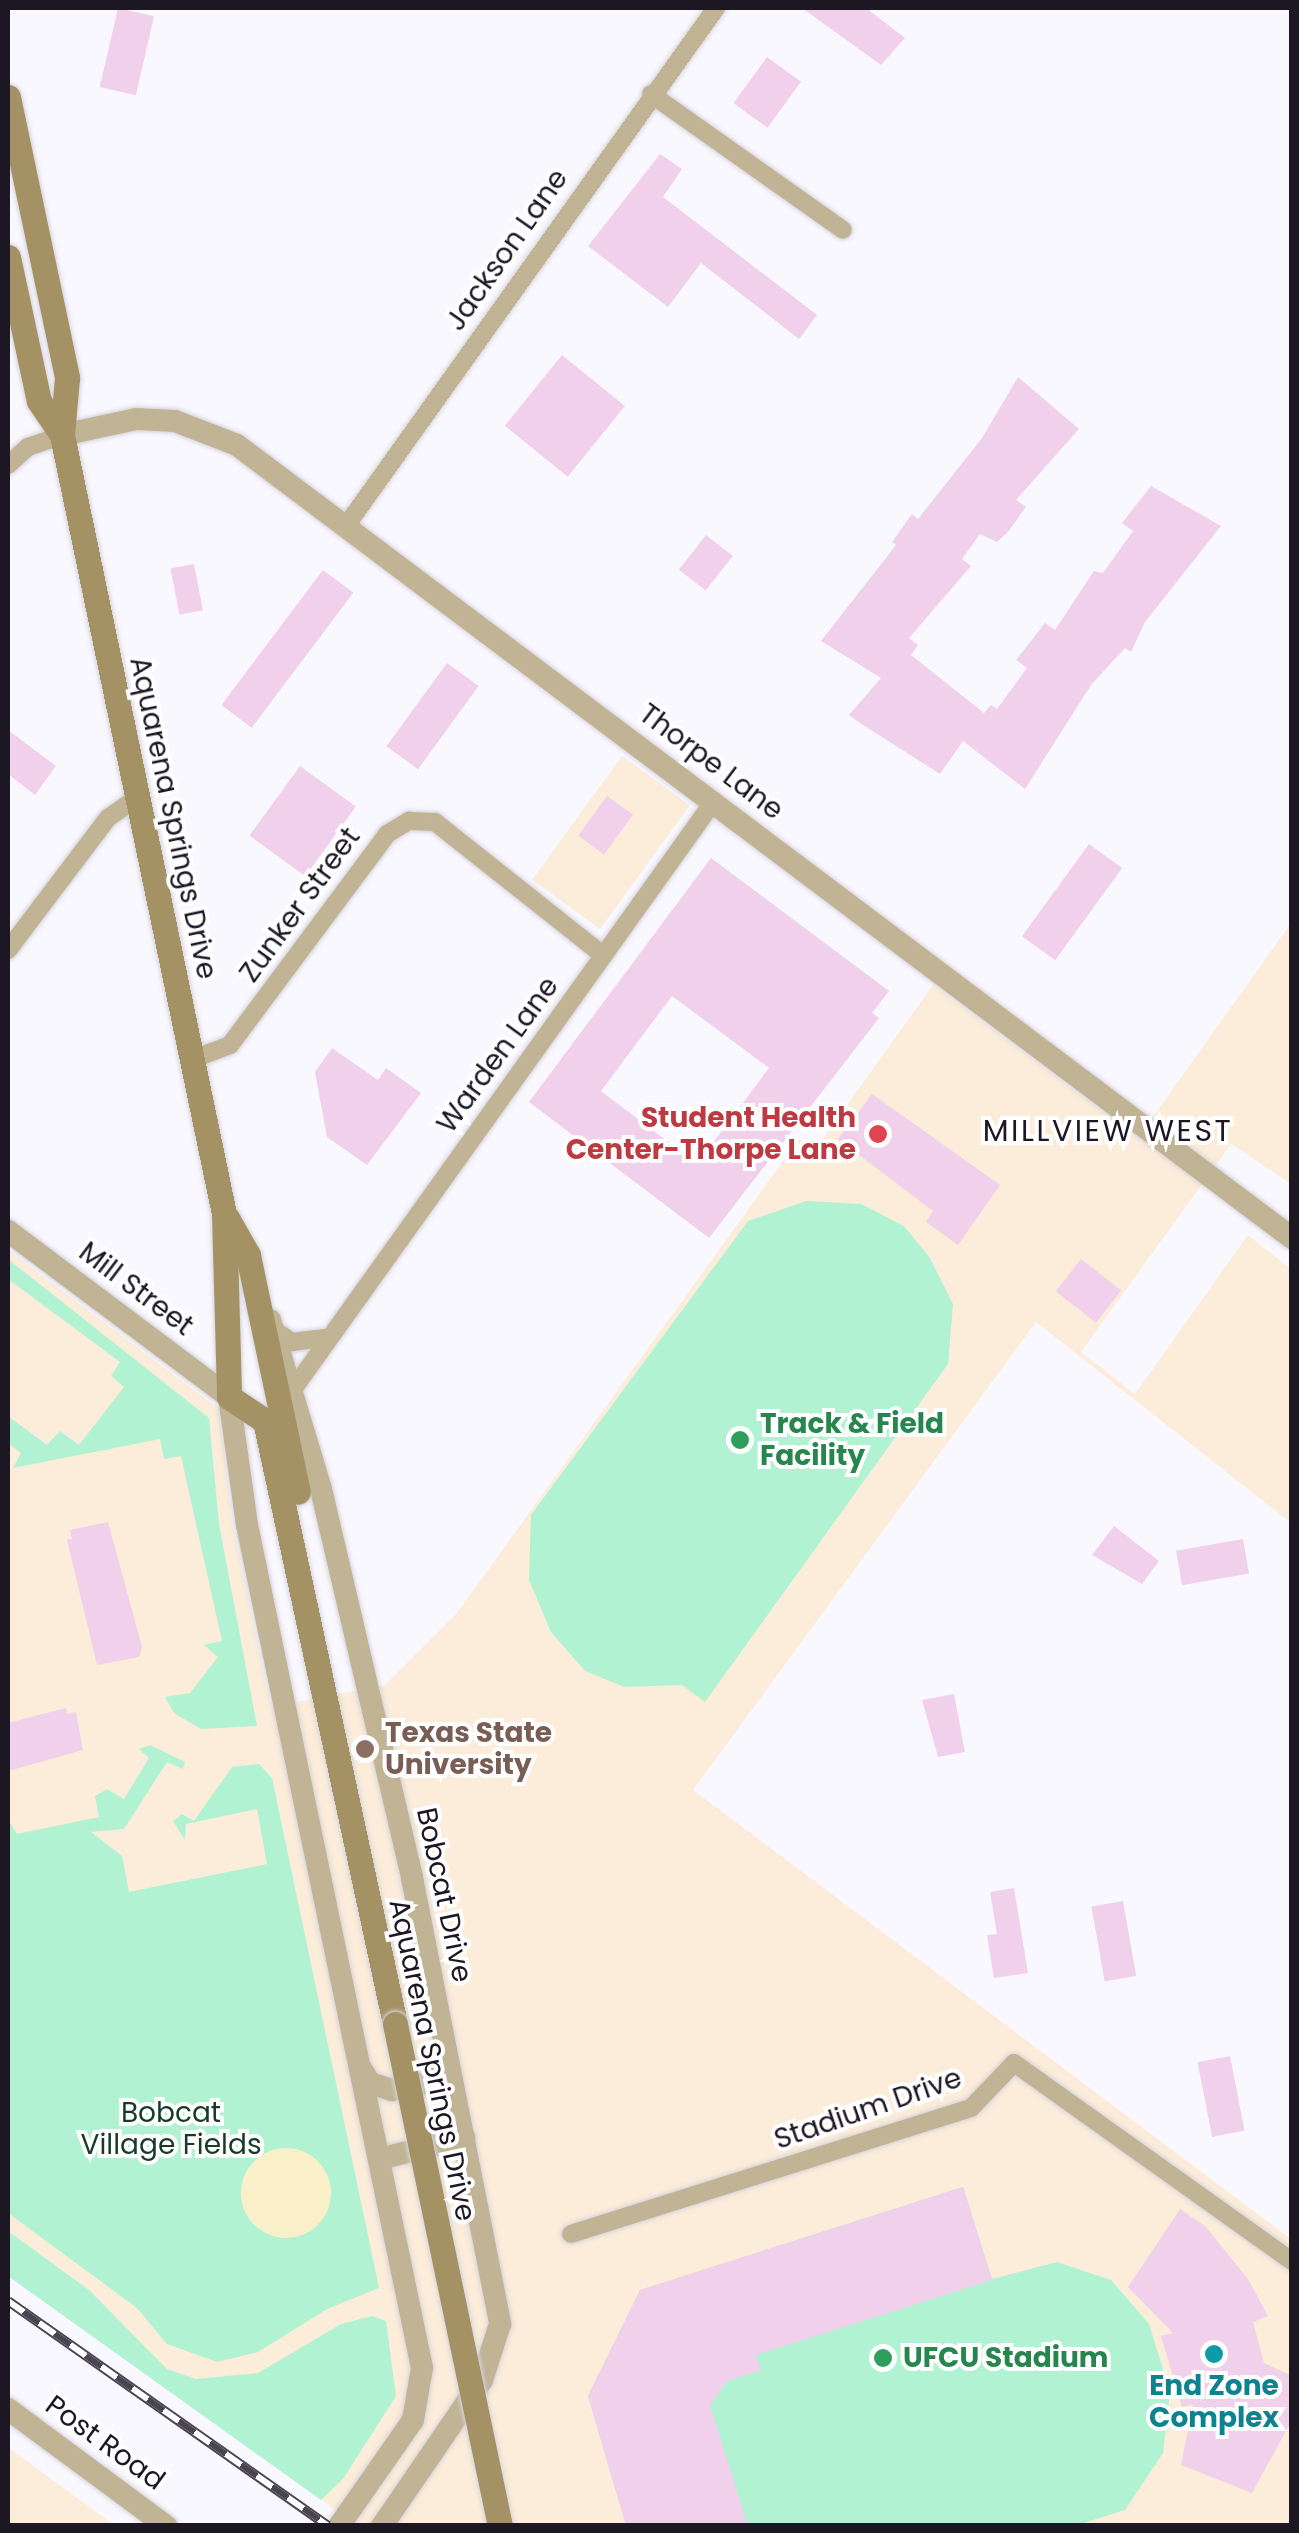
<!DOCTYPE html>
<html>
<head>
<meta charset="utf-8">
<style>
	body { margin:0 }
	#map { position:relative; width:1299px; height:2533px; overflow:hidden; background:#faf8ff; font-family:Poppins,sans-serif }
	div>[style] { position:absolute }
	[style*='--x'] { left:calc(var(--x)*1px); top:calc(var(--y)*1px); width:calc(var(--w)*1px); rotate:calc(var(--a)*1deg) }
	.education>* { inset:0; background:#fbedd9; transform-origin:0 0 }
	.green>* { inset:0; background:#b1f2d2 }
	.sand>* { inset:0; background:#f9f0ca }
	.round { border-radius:50% }
	.building>* { inset:0; background:#f0d0ea; transform-origin:0 0 }
	.roads { filter:drop-shadow(0 0 2px #d6d4dc) drop-shadow(0 0 2px #d6d4dc) }
	.minor>* { height:18px; margin:-9px; padding:0 9px; transform-origin:9px; border-radius:9px; background:#c0b495 }
	.tertiary>* { height:22px; margin:-11px; padding:0 11px; transform-origin:11px; border-radius:11px; background:#c0b495 }
	.secondary>* { height:25px; margin:-12.5px; padding:0 12.5px; transform-origin:12.5px; border-radius:12.5px; background:#a59264 }
	.rail>* { height:10px; margin-top:-5px; transform-origin:0; background:repeating-linear-gradient(90deg,#fff 0 19px,#494550 0 38px); box-sizing:border-box; border-block:2px solid #494550 }
	.bridges { filter:drop-shadow(0 0 2px #d6d4dc) drop-shadow(0 0 2px #d6d4dc) }
	.secondary-bridge>* { height:25px; margin:-12.5px; padding:0 12.5px; transform-origin:12.5px; border-radius:12.5px; background:#a59264 }
	.dots>* { width:28px; height:28px; translate:-50% -50%; box-sizing:border-box; border:5px solid #fff; border-radius:50% }
	span { translate:-50% -50%; white-space:nowrap; text-align:center; line-height:1.15; -webkit-text-stroke:8px #fff; paint-order:stroke }
	.street-label { font-size:28px; color:#1c1723 }
	.health-label { font-size:28px; color:#be3a42; font-weight:700 }
	.right { translate:-100% -50%; text-align:right }
	.leisure-label { font-size:28px; color:#27864d; font-weight:700 }
	.left { translate:0 -50%; text-align:left }
	.education-label { font-size:28px; color:#785e54; font-weight:700 }
	.park-label { font-size:28px; color:#163b2b }
	.culture-label { font-size:28px; color:#0d838f; font-weight:700 }
	.neighbourhood-label { font-size:30px; color:#1c1723; letter-spacing:2.5px }
	.frame { position:absolute; inset:0; border:10px solid #1c1723; pointer-events:none }
</style>
</head>
<body>
<div id="map">
	<div class="education">
		<i style="left:622px;top:756px;width:84px;height:153px;rotate:36deg"></i>
		<i style="clip-path:polygon(1291px 923px,1291px 1184px,1231px 1144px,1081px 1352px,1135px 1394px,1248px 1235px,1291px 1269px,1291px 1523px,1036px 1322px,693px 1790px,1291px 2239px,1291px 2525px,357px 2525px,8px 2276px,8px 1250px,219px 1409px,232px 1522px,271px 1707px,385px 1685px,457px 1613px,799px 1139px,815px 1150px,933px 985px,1138px 1138px)"></i>
		<i style="clip-path:polygon(8px 2447px,114px 2525px,8px 2525px)"></i>
	</div>
	<div class="green">
		<i style="clip-path:polygon(806px 1201px,861px 1204px,904px 1226px,930px 1258px,953px 1304px,948px 1364px,705px 1702px,682px 1685px,624px 1687px,585px 1671px,551px 1632px,529px 1580px,531px 1515px,748px 1221px)"></i>
		<i style="clip-path:polygon(8px 1259px,209px 1418px,219px 1524px,257px 1726px,201px 1729px,174px 1713px,165px 1697px,190px 1693px,218px 1657px,204px 1645px,222px 1641px,181px 1456px,164px 1459px,160px 1439px,13px 1468px,21px 1453px,8px 1443px,8px 1416px,47px 1445px,60px 1431px,79px 1445px,124px 1387px,111px 1376px,120px 1362px,8px 1279px)"></i>
		<i style="clip-path:polygon(150px 1745px,185px 1762px,183px 1769px,167px 1762px,124px 1829px,91px 1832px,122px 1856px,129px 1892px,267px 1864px,257px 1809px,186px 1824px,185px 1840px,173px 1821px,182px 1814px,194px 1821px,232px 1767px,259px 1764px,272px 1778px,379px 2288px,327px 2309px,258px 2352px,217px 2362px,167px 2344px,137px 2308px,8px 2213px,8px 1819px,17px 1834px,99px 1817px,95px 1796px,107px 1789px,124px 1799px,149px 1758px,139px 1749px)"></i>
		<i style="clip-path:polygon(963px 2187px,992px 2279px,1057px 2262px,1111px 2280px,1149px 2324px,1170px 2392px,1163px 2453px,1125px 2510px,1074px 2526px,626px 2525px,588px 2396px,640px 2290px)"></i>
		<i style="clip-path:polygon(8px 2231px,89px 2290px,167px 2369px,196px 2379px,258px 2373px,341px 2324px,372px 2316px,386px 2321px,396px 2396px,343px 2479px,321px 2500px,8px 2276px)"></i>
	</div>
	<div class="sand">
		<i class="round" style="left:241px;top:2148px;width:90px;height:90px"></i>
	</div>
	<div class="building">
		<i style="left:118px;top:8px;width:37px;height:81px;rotate:13deg"></i>
		<i style="clip-path:polygon(802px 8px,866px 8px,905px 38px,881px 65px)"></i>
		<i style="left:767px;top:57px;width:42px;height:57px;rotate:36deg"></i>
		<i style="clip-path:polygon(660px 154px,682px 169px,663px 197px,817px 315px,799px 339px,701px 263px,668px 307px,588px 246px)"></i>
		<i style="left:562px;top:355px;width:81px;height:91px;rotate:39deg"></i>
		<i style="clip-path:polygon(1018px 377px,1079px 429px,1016px 500px,1026px 507px,1009px 531px,997px 542px,980px 534px,962px 559px,971px 566px,909px 638px,918px 645px,911px 655px,984px 713px,991px 705px,997px 709px,1027px 668px,1016px 660px,1045px 623px,1055px 630px,1094px 571px,1103px 573px,1133px 531px,1122px 523px,1151px 486px,1221px 526px,1145px 622px,1131px 652px,1125px 648px,1091px 685px,1025px 789px,963px 741px,940px 774px,860px 723px,849px 715px,881px 678px,821px 641px,896px 545px,892px 542px,912px 514px,918px 519px,982px 438px)"></i>
		<i style="left:706px;top:535px;width:34px;height:44px;rotate:38deg"></i>
		<i style="left:194px;top:564px;width:47px;height:24px;rotate:79deg"></i>
		<i style="left:323px;top:570px;width:38px;height:169px;rotate:37deg"></i>
		<i style="left:447px;top:663px;width:39px;height:103px;rotate:36deg"></i>
		<i style="clip-path:polygon(8px 730px,56px 766px,35px 795px,8px 774px)"></i>
		<i style="left:300px;top:766px;width:69px;height:86px;rotate:36deg"></i>
		<i style="left:607px;top:796px;width:32px;height:49px;rotate:36deg"></i>
		<i style="left:1089px;top:844px;width:41px;height:114px;rotate:36deg"></i>
		<i style="clip-path:polygon(evenodd,711px 858px,889px 991px,872px 1013px,879px 1018px,709px 1238px,529px 1102px,711px 858px,672px 996px,769px 1068px,697px 1164px,601px 1091px,672px 996px)"></i>
		<i style="clip-path:polygon(332px 1048px,378px 1080px,386px 1068px,421px 1093px,367px 1165px,327px 1137px,315px 1072px)"></i>
		<i style="clip-path:polygon(872px 1094px,1000px 1185px,958px 1245px,926px 1222px,933px 1211px,838px 1139px)"></i>
		<i style="left:1081px;top:1259px;width:51px;height:41px;rotate:38deg"></i>
		<i style="clip-path:polygon(108px 1522px,142px 1647px,139px 1657px,97px 1665px,67px 1540px,72px 1539px,70px 1530px)"></i>
		<i style="clip-path:polygon(1114px 1526px,1159px 1561px,1142px 1584px,1092px 1555px)"></i>
		<i style="left:1243px;top:1539px;width:35px;height:68px;rotate:80deg"></i>
		<i style="clip-path:polygon(954px 1694px,965px 1752px,938px 1757px,922px 1700px)"></i>
		<i style="clip-path:polygon(66px 1708px,67px 1714px,76px 1712px,83px 1750px,8px 1771px,8px 1723px)"></i>
		<i style="clip-path:polygon(1014px 1888px,1028px 1973px,994px 1978px,987px 1935px,997px 1934px,990px 1892px)"></i>
		<i style="left:1123px;top:1901px;width:76px;height:32px;rotate:80deg"></i>
		<i style="left:1230px;top:2056px;width:76px;height:33px;rotate:79deg"></i>
		<i style="clip-path:polygon(963px 2187px,992px 2280px,756px 2355px,761px 2370px,727px 2381px,710px 2405px,748px 2526px,626px 2526px,588px 2396px,640px 2290px)"></i>
		<i style="clip-path:polygon(1180px 2209px,1205px 2226px,1248px 2279px,1268px 2316px,1253px 2322px,1264px 2363px,1292px 2376px,1292px 2420px,1252px 2493px,1181px 2465px,1193px 2404px,1182px 2407px,1161px 2336px,1173px 2333px,1128px 2287px)"></i>
	</div>
	<div class="roads">
		<div class="minor">
			<i style="--x:651;--y:94;--w:235;--a:35.3"></i>
			<i style="--x:8;--y:465;--w:27;--a:-42"></i>
			<i style="--x:28;--y:447;--w:36;--a:-19"></i>
			<i style="--x:346;--y:526;--w:637;--a:-54.46"></i>
			<i style="--x:8;--y:950;--w:166;--a:-52.9"></i>
			<i style="--x:108;--y:818;--w:35;--a:-35"></i>
			<i style="--x:191;--y:1060;--w:42;--a:-21"></i>
			<i style="--x:230;--y:1045;--w:263;--a:-53.3"></i>
			<i style="--x:387;--y:834;--w:26;--a:-31"></i>
			<i style="--x:409;--y:821;--w:26;--a:2"></i>
			<i style="--x:435;--y:822;--w:214;--a:38.4"></i>
			<i style="--x:274;--y:1330;--w:22;--a:34"></i>
			<i style="--x:292;--y:1342;--w:33;--a:-7"></i>
			<i style="--x:294;--y:1388;--w:722;--a:-54.42"></i>
			<i style="--x:571;--y:2234;--w:419;--a:-17.5"></i>
			<i style="--x:971;--y:2108;--w:62;--a:-46.3"></i>
			<i style="--x:1014;--y:2063;--w:341;--a:35.5"></i>
		</div>
		<div class="tertiary">
			<i style="--x:62;--y:435;--w:76;--a:-12.2"></i>
			<i style="--x:136;--y:419;--w:39;--a:3"></i>
			<i style="--x:175;--y:421;--w:66;--a:21.2"></i>
			<i style="--x:237;--y:445;--w:1320;--a:36.93"></i>
			<i style="--x:8;--y:1231;--w:276;--a:36.9"></i>
			<i style="--x:229;--y:1397;--w:129;--a:82"></i>
			<i style="--x:247;--y:1525;--w:861;--a:78.27"></i>
			<i style="--x:422;--y:2368;--w:53;--a:99.8"></i>
			<i style="--x:413;--y:2420;--w:129;--a:124.9"></i>
			<i style="--x:270;--y:1320;--w:177;--a:73.2"></i>
			<i style="--x:321;--y:1489;--w:400;--a:76.8"></i>
			<i style="--x:412;--y:1878;--w:455;--a:78.8"></i>
			<i style="--x:500;--y:2324;--w:59;--a:107.8"></i>
			<i style="--x:482;--y:2380;--w:177;--a:124.4"></i>
			<i style="--x:360;--y:2067;--w:19;--a:58"></i>
			<i style="--x:370;--y:2083;--w:23;--a:18"></i>
			<i style="--x:392;--y:2090;--w:39;--a:-12"></i>
			<i style="--x:430;--y:2082;--w:35;--a:-63"></i>
			<i style="--x:379;--y:2159;--w:88;--a:-13.9"></i>
			<i style="--x:8;--y:2409;--w:197;--a:36.5"></i>
		</div>
		<div class="secondary">
			<i style="--x:8;--y:97;--w:287;--a:78.1"></i>
			<i style="--x:67;--y:378;--w:57;--a:95"></i>
			<i style="--x:62;--y:435;--w:796;--a:78.25"></i>
			<i style="--x:224;--y:1214;--w:183;--a:88.4"></i>
			<i style="--x:229;--y:1397;--w:43;--a:33.7"></i>
			<i style="--x:265;--y:1421;--w:617;--a:77.83"></i>
			<i style="--x:8;--y:257;--w:147;--a:77.9"></i>
			<i style="--x:39;--y:401;--w:41;--a:55.9"></i>
			<i style="--x:227;--y:1218;--w:43;--a:60.4"></i>
			<i style="--x:248;--y:1255;--w:242;--a:78.1"></i>
		</div>
	</div>
	<div class="rail">
		<i style="--x:8;--y:2301;--w:391;--a:35.1"></i>
	</div>
	<div class="bridges">
		<div class="secondary-bridge">
			<i style="--x:395;--y:2024;--w:513;--a:78.19"></i>
		</div>
	</div>
	<div class="dots">
		<i style="left:878px;top:1134px;background:#e0444e"></i>
		<i style="left:740px;top:1440px;background:#2e9e5b"></i>
		<i style="left:365px;top:1749px;background:#8d6e63"></i>
		<i style="left:1214px;top:2354px;background:#0f9aa8"></i>
		<i style="left:883px;top:2358px;background:#2e9e5b"></i>
	</div>
	<div class="street-label">
		<span style="left:507px;top:250px;rotate:-55deg">Jackson Lane</span>
		<span style="left:711px;top:762px;rotate:37deg">Thorpe Lane</span>
		<span style="left:173px;top:818px;rotate:78deg">Aquarena Springs Drive</span>
		<span style="left:300px;top:905px;rotate:-54deg">Zunker Street</span>
		<span style="left:498px;top:1055px;rotate:-54deg">Warden Lane</span>
		<span style="left:136px;top:1289px;rotate:37deg">Mill Street</span>
		<span style="left:444px;top:1895px;rotate:78deg">Bobcat Drive</span>
		<span style="left:432px;top:2060px;rotate:78deg">Aquarena Springs Drive</span>
		<span style="left:868px;top:2109px;rotate:-19deg">Stadium Drive</span>
		<span style="left:105px;top:2443px;rotate:36deg">Post Road</span>
	</div>
	<div class="health-label">
		<span class="right" style="left:856px;top:1134px">Student Health<br>Center-Thorpe Lane</span>
	</div>
	<div class="leisure-label">
		<span class="left" style="left:760px;top:1440px">Track &amp; Field<br>Facility</span>
		<span class="left" style="left:903px;top:2358px">UFCU Stadium</span>
	</div>
	<div class="education-label">
		<span class="left" style="left:385px;top:1749px">Texas State<br>University</span>
	</div>
	<div class="park-label">
		<span style="left:171px;top:2129px">Bobcat<br>Village Fields</span>
	</div>
	<div class="culture-label">
		<span style="left:1214px;top:2402px">End Zone<br>Complex</span>
	</div>
	<div class="neighbourhood-label">
		<span style="left:1108px;top:1131px">MILLVIEW WEST</span>
	</div>
	<div class="frame"></div>
</div>
</body>
</html>
